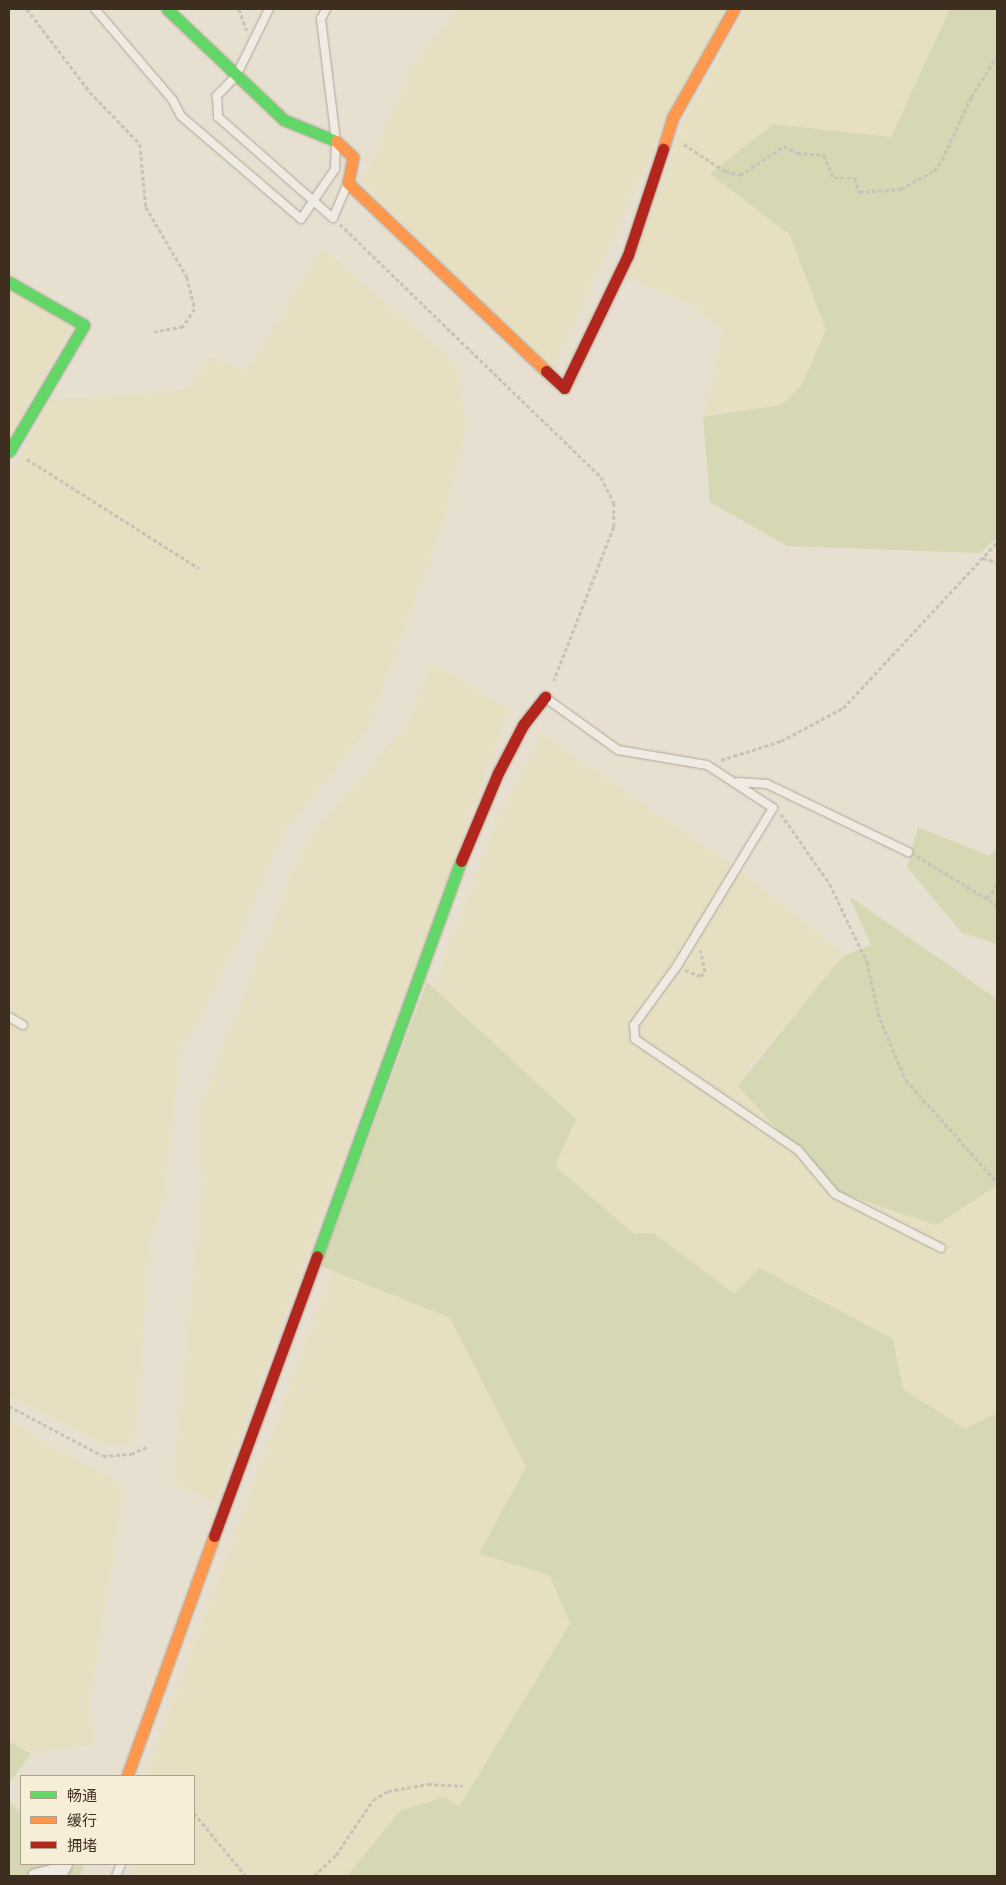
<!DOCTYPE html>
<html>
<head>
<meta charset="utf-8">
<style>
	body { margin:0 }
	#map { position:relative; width:1006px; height:1885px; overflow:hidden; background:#e7e0d1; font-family:Literata,"Noto Sans SC",serif }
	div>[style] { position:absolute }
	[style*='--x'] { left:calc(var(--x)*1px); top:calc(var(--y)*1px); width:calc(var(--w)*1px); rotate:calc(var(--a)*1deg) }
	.farmland>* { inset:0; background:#e6dfc2 }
	.green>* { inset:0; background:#d6d7b3 }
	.path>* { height:2.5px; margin-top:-1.25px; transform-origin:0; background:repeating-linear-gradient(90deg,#c8c2b9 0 4px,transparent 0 6.5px) }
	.roads { filter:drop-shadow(0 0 1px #ada599) drop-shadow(0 0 1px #ada599) }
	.lane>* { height:8px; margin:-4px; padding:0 4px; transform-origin:4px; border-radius:4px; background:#efebe3 }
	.street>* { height:15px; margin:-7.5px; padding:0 7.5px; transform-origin:7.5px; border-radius:7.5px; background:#efebe3 }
	.fast>* { height:11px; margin:-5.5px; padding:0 5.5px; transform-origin:5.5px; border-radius:5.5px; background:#63d668 }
	.slow>* { height:11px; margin:-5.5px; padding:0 5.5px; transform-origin:5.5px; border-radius:5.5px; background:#ff974d }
	.jam>* { height:11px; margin:-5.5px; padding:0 5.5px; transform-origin:5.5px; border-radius:5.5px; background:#b3261e }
	span { translate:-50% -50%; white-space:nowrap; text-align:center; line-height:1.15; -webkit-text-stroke:4px #f7eed8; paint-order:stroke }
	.frame { position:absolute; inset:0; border:10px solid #3d2e20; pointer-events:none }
	.legend { position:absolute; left:20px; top:1775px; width:175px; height:90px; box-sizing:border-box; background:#f7eed8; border:1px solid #ada18e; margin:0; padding:6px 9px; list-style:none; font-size:15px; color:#3d2e20 }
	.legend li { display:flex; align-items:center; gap:10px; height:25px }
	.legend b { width:25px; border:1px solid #ada18e }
</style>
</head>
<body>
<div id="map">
	<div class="farmland">
		<i style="clip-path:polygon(458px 9px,729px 9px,679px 94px,552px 371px,362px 182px,413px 63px)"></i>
		<i style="clip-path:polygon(745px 9px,950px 9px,891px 137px,773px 124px,710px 174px,791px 235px,826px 330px,802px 385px,781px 405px,703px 417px,722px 329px,690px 305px,628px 278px,684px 121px)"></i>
		<i style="clip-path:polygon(323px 248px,456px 363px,467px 426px,444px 523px,369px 727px,279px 840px,233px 955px,180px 1052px,164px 1203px,150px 1243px,136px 1438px,122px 1447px,100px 1443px,9px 1396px,9px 479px,50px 400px,186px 390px,210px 357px,246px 370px)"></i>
		<i style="clip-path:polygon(9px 290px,74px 324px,9px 438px)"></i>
		<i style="clip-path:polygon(431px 662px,510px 709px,215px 1503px,172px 1484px,201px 1187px,197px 1111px,303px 844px,408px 722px)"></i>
		<i style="clip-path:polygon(543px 734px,731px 863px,846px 955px,743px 1074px,936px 1225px,994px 1188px,997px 1192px,997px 1413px,965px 1429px,903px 1389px,893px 1339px,735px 1294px,653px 1233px,634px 1234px,555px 1166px,433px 987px,498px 815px)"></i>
		<i style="clip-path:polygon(332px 1270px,450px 1318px,526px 1467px,479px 1554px,550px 1575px,570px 1625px,459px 1807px,400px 1811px,347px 1876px,132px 1876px,137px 1864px,194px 1864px,194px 1776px,145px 1776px)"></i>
		<i style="clip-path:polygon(9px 1421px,125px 1485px,89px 1705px,95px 1744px,31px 1754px,9px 1741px)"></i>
	</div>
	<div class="green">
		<i style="clip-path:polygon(950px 9px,997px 9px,997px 538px,980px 553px,787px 546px,710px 502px,703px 417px,781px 405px,802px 385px,826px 330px,790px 235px,710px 174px,773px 124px,891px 137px)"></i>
		<i style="clip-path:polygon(918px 827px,989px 856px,997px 848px,997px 944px,962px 933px,907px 867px)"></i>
		<i style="clip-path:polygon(849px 896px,997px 999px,997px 1186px,936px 1225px,832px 1190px,738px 1086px,831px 970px,846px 955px,871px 945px)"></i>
		<i style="clip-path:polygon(427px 982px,576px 1119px,555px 1166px,634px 1234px,653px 1233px,735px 1294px,759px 1268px,893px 1339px,903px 1389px,965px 1429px,997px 1413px,997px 1876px,347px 1876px,400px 1811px,444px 1797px,459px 1807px,570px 1624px,550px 1575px,479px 1554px,526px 1467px,450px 1318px,321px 1266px)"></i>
		<i style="clip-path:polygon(9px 1741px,31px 1754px,9px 1783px)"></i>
		<i style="clip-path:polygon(9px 1802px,21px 1812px,21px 1864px,84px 1864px,80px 1876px,9px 1876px)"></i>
	</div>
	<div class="path">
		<i style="--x:27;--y:9;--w:104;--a:52.8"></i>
		<i style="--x:90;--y:92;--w:72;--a:46.1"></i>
		<i style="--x:140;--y:144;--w:63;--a:84.6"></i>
		<i style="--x:146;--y:207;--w:81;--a:59.6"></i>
		<i style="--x:187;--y:277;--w:33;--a:76"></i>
		<i style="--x:195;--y:309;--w:22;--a:124"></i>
		<i style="--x:183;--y:327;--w:29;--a:170"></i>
		<i style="--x:239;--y:9;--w:23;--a:70"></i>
		<i style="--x:684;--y:144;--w:49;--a:33.4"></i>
		<i style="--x:725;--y:171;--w:16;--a:15"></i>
		<i style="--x:740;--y:175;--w:53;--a:-33.4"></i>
		<i style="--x:784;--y:146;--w:15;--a:28"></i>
		<i style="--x:797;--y:153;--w:27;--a:4"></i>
		<i style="--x:824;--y:155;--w:25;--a:67"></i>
		<i style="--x:834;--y:178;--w:21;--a:0"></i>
		<i style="--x:855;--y:178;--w:15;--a:74"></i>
		<i style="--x:859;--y:192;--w:42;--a:-4.1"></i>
		<i style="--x:901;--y:189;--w:38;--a:-29"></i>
		<i style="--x:934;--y:171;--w:14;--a:-54"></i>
		<i style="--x:942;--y:160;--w:69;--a:-65.3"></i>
		<i style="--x:971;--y:97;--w:49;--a:-57.6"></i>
		<i style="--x:340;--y:224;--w:363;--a:44.1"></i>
		<i style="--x:601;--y:477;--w:29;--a:63"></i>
		<i style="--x:614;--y:503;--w:24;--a:90"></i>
		<i style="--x:614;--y:527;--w:165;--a:111.3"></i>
		<i style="--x:27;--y:459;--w:204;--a:32.4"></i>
		<i style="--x:983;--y:558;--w:15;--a:16"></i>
		<i style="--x:721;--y:760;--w:63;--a:-17.6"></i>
		<i style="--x:781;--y:741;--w:70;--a:-28"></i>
		<i style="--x:843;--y:708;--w:226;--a:-47.1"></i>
		<i style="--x:781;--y:814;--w:85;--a:55"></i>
		<i style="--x:830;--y:884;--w:86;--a:64.6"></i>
		<i style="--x:867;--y:962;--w:58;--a:77.2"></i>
		<i style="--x:880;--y:1019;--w:66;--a:66.9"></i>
		<i style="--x:906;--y:1080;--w:137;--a:48.3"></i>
		<i style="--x:917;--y:856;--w:94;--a:31.5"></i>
		<i style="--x:987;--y:898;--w:16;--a:-52"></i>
		<i style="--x:685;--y:970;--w:16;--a:22"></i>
		<i style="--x:700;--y:976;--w:6;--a:-39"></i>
		<i style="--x:705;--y:972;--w:22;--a:-103"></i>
		<i style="--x:9;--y:1406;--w:106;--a:28"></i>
		<i style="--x:103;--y:1456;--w:28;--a:-4"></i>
		<i style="--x:131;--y:1454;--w:17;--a:-24"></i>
		<i style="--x:194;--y:1813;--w:82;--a:50.5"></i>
		<i style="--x:314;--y:1876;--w:30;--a:-44"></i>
		<i style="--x:336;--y:1855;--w:66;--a:-56.1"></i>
		<i style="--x:373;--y:1800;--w:17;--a:-31"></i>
		<i style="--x:388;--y:1791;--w:41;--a:-9.9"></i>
		<i style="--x:428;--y:1784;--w:35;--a:3"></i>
	</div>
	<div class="roads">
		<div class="lane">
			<i style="--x:95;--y:9;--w:118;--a:49.5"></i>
			<i style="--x:172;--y:99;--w:19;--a:62"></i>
			<i style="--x:181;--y:116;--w:158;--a:40.6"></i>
			<i style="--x:301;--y:219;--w:60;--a:-55.8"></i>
			<i style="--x:335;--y:169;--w:28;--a:-88"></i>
			<i style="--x:336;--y:141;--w:123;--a:-97"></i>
			<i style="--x:321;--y:19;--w:11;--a:-63"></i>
			<i style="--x:269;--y:9;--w:75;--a:116.2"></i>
			<i style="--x:236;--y:76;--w:28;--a:134"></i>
			<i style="--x:217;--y:96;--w:21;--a:87"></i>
			<i style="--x:218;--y:117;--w:153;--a:41.3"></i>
			<i style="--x:333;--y:218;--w:34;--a:-67"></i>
			<i style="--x:547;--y:699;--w:87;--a:35.7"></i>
			<i style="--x:618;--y:750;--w:90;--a:9.6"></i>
			<i style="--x:707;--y:765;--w:79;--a:33.1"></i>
			<i style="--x:773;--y:808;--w:185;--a:121.3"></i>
			<i style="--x:677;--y:966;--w:73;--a:126.1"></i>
			<i style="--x:634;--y:1025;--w:14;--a:86"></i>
			<i style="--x:635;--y:1039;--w:197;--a:34.3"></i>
			<i style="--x:798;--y:1150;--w:57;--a:49.9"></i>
			<i style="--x:835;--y:1194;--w:119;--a:27"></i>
			<i style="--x:738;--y:782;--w:29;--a:4"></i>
			<i style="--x:767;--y:784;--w:157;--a:25.7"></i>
			<i style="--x:9;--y:1017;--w:16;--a:30"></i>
			<i style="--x:116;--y:1876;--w:13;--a:-67"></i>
		</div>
		<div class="street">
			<i style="--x:35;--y:1876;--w:26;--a:-13"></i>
			<i style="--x:60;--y:1870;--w:7;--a:-56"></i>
		</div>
		<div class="fast">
			<i style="--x:167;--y:9;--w:161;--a:43.5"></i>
			<i style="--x:284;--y:120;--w:56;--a:22"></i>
			<i style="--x:9;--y:282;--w:86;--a:29.8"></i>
			<i style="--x:84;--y:325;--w:147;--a:120.6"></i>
			<i style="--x:317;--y:1256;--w:420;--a:-70"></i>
		</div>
		<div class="slow">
			<i style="--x:336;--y:141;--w:23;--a:43"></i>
			<i style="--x:353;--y:157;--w:26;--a:101"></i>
			<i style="--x:348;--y:183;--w:273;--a:43.5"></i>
			<i style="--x:663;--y:149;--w:34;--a:-73"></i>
			<i style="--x:673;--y:117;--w:124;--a:-60.5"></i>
			<i style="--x:127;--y:1776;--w:255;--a:-70.1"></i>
		</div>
		<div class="jam">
			<i style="--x:546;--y:371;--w:25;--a:43"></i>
			<i style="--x:564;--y:388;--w:148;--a:-64.3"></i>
			<i style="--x:628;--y:255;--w:112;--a:-71.7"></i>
			<i style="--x:461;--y:861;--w:95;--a:-67.2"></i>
			<i style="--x:498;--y:773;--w:54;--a:-62.5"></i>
			<i style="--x:523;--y:725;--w:36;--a:-52"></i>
			<i style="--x:214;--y:1536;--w:298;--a:-69.8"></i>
		</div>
	</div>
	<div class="frame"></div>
	<ul class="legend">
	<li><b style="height:6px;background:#63d668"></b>畅通</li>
	<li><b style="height:6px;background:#ff974d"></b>缓行</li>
	<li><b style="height:6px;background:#b3261e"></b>拥堵</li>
	</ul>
</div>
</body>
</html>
